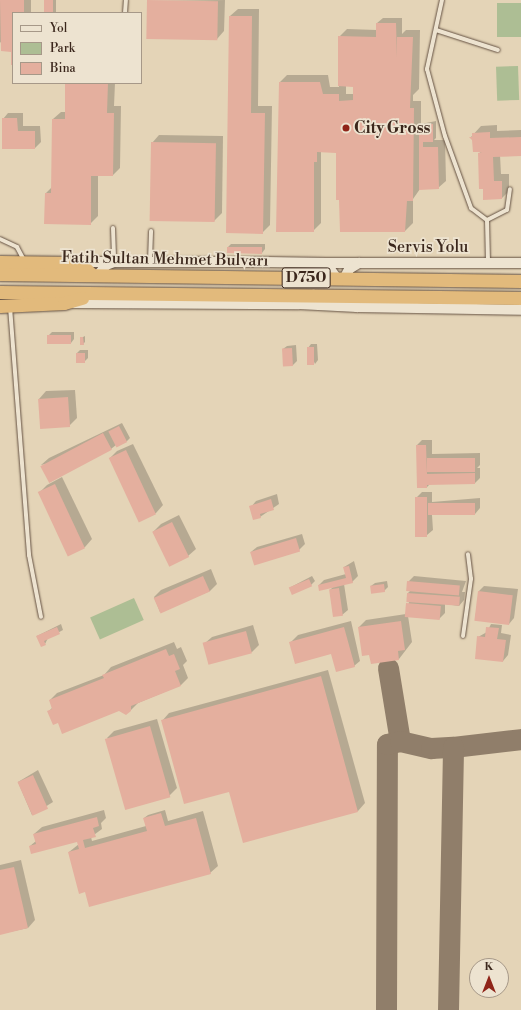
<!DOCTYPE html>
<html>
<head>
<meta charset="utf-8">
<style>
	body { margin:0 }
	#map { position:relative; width:521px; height:1010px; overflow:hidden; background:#e4d4b7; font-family:"Libre Bodoni",serif }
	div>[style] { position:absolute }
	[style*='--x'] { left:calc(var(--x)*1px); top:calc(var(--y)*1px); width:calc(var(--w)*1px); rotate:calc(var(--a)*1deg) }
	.green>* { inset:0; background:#adbe94; transform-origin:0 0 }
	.shadow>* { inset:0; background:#0003; transform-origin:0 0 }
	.taxiway>* { height:21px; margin:-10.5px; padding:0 10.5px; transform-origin:10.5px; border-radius:10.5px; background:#907e6a }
	.building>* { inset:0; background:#e4af9e; transform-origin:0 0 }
	.roads { filter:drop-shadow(0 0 1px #655243) drop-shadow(0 0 1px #655243) }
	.service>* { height:4px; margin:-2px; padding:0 2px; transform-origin:2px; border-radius:2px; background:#ede3d0 }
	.tertiary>* { height:10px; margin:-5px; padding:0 5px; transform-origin:5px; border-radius:5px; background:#ede3d0 }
	.trunk>* { height:13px; margin:-6.5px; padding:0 6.5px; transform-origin:6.5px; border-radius:6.5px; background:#e2ba7c }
	.dots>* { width:11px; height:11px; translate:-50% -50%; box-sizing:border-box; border:2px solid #ede3d0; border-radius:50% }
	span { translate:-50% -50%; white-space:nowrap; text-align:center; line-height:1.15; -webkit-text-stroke:3.5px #ede3d0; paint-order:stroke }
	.shield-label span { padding:1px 3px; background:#ede3d0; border:1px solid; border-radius:3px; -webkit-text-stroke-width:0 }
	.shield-label { font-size:15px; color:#3b271c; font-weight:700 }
	.poi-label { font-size:16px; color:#3b271c; font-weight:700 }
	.left { translate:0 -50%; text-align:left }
	.street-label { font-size:16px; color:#3b271c }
	.legend { position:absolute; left:12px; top:12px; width:130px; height:72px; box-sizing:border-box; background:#ede3d0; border:1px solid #a69888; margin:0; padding:5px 7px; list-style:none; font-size:12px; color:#3b271c }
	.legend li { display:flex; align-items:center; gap:8px; height:20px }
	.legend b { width:20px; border:1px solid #a69888 }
	.north { position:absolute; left:469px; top:958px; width:40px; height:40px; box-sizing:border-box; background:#ede3d0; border:1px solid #a69888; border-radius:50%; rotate:0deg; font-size:11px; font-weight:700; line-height:16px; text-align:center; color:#3b271c }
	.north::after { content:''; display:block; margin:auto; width:14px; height:18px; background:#8f2418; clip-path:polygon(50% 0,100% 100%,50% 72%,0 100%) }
</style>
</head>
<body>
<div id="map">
	<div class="green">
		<i style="left:497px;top:3px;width:24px;height:34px"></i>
		<i style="left:518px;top:66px;width:34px;height:22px;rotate:88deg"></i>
		<i style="left:134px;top:598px;width:24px;height:48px;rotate:66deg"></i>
	</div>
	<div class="shadow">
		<i style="clip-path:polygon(0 0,31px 0,31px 13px,13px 13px,13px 64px,12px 51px,0 42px)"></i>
		<i style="left:45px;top:0;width:11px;height:13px"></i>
		<i style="clip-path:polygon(225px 0,224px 31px,217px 39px,148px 1px)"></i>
		<i style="clip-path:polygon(238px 9px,259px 9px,258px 106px,272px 106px,270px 225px,262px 233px,230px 16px)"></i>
		<i style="clip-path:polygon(evenodd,383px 18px,402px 18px,402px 34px,406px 30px,420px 30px,419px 89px,413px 95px,413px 101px,421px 101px,421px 124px,436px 121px,436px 138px,434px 140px,445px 140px,446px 181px,438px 188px,420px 189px,413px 199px,413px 223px,405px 231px,337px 152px,321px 152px,321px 223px,313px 231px,280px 82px,287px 75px,328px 75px,330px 87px,339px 87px,339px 37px,347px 29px,377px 30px,377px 23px,383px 18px,346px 85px,354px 86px,354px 94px,346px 94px,346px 85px)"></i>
		<i style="clip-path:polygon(66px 83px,115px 83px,114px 106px,121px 106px,120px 168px,113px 175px,98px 175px,98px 216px,90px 224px,46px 193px,52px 187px,53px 119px,61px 112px,66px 112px)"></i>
		<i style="clip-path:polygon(8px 113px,23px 113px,23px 126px,40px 126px,41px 142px,35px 148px,3px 148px,3px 119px)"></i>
		<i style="clip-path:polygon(497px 125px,497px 131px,521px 130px,521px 154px,500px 155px,501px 174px,509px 174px,509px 191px,502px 198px,484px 188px,479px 154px,481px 151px,471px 137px,481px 126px)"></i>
		<i style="clip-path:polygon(159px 135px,223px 136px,222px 213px,214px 221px,152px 143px)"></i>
		<i style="clip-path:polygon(231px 244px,265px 244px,265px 249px,262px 253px,228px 247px)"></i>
		<i style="clip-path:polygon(52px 332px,74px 332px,74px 339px,71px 343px,48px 336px)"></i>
		<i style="clip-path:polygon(85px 336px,85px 342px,83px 344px,81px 338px)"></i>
		<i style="clip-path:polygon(311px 344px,317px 344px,318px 360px,315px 364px,308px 348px)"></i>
		<i style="clip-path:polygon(296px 345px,297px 361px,293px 365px,284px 365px,283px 349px,287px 346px)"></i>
		<i style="clip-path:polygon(80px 350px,88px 350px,88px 358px,84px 362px,77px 353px)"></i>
		<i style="clip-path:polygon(75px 390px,77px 418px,69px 426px,39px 399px,46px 391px)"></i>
		<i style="clip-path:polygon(122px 423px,130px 438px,127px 441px,116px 445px,111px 449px,41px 465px,49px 458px)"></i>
		<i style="clip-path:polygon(422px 440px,432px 440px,432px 454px,480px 453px,480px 465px,477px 468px,480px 468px,480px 478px,475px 483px,430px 484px,427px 487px,417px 445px)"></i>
		<i style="clip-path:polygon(133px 444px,163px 505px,156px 513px,140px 520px,110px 458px,117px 451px)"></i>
		<i style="clip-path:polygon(62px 477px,92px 539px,85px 547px,69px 554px,39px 493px,47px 485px)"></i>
		<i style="clip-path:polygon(422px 492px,432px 492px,432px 502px,480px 498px,480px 508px,475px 514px,432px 515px,433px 530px,427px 535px,417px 536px,416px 498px)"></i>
		<i style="clip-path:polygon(277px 494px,279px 504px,260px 517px,251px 507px,256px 501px)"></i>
		<i style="clip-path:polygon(179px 515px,196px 549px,188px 556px,153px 532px,161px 524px)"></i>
		<i style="clip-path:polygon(302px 534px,305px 544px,299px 550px,251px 552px,257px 547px)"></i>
		<i style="clip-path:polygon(354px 561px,358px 576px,352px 582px,344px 584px,348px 610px,342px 615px,330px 590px,334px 586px,319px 585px,324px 580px,346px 574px,344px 567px)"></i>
		<i style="clip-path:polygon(211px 569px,217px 584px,210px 591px,160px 612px,154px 597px,161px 590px)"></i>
		<i style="clip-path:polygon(312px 576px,315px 581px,311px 585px,291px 587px)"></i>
		<i style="clip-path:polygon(414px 576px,466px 581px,462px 592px,465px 592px,464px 600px,459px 606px,445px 604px,445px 613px,439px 619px,408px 616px,412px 642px,399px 659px,370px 654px,359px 627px,366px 620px,406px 614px,409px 602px,408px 593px,410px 591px,408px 582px)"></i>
		<i style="clip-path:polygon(387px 581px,388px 587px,384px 591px,371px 586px,375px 583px)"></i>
		<i style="clip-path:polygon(484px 586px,518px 589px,514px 618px,509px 624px,475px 620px,479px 591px)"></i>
		<i style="clip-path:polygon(351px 621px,360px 661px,354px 666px,335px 652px,290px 643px,298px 635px)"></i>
		<i style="clip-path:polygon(61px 624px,63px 630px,48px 638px,45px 644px,37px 636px)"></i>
		<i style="clip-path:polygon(491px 624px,502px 625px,501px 633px,511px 635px,508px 655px,503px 661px,478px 637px,487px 632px)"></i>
		<i style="clip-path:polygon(253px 625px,259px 645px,252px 652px,204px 644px,212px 637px)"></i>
		<i style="clip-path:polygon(174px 642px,177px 649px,181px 647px,187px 661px,183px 665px,188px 678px,181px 685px,138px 703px,130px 711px,119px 710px,58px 721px,49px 711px,53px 707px,50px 700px,57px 693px,104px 675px,111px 667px)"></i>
		<i style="clip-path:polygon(328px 670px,365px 803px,358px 811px,230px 791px,162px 721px,169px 713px)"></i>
		<i style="clip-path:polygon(157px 719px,177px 788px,169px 796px,107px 738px,114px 731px)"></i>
		<i style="clip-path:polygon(38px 770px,53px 802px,32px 815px,18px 782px)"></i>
		<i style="clip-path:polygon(104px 810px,106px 818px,101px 823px,102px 829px,91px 837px,92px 841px,146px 826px,144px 818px,148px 815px,165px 810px,168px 821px,203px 811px,218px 866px,210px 873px,86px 891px,69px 852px,79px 844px,78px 841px,30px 846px,36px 841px,34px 834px,42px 827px)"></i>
		<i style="clip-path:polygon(21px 860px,35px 920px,28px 928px,0 934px,0 865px)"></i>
	</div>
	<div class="taxiway">
		<i style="--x:388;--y:668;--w:74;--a:80.7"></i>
		<i style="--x:386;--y:1010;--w:266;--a:-89.8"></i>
		<i style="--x:387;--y:744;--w:13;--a:-13"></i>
		<i style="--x:400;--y:741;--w:32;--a:13"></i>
		<i style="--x:431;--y:748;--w:22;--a:-3"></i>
		<i style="--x:453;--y:747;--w:68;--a:-6.7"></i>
		<i style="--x:448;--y:1010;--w:263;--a:-88.9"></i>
	</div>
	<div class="building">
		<i style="clip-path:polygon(0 0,24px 0,24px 13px,13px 13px,13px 65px,11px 65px,11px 52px,1px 51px)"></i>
		<i style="left:44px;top:0;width:9px;height:13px"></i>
		<i style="left:147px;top:0;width:71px;height:39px;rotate:1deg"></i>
		<i style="clip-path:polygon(229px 16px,252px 16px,251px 113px,265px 113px,263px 234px,226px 233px)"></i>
		<i style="clip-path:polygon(376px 23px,396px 23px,397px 58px,397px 37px,413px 37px,410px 108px,414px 108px,413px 201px,407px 201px,405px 232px,340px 232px,339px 200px,336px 200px,336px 153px,317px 152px,317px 162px,314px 162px,314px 232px,276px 232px,279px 82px,320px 82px,323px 94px,339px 94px,339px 101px,353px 100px,353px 87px,338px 86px,338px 36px,376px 37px)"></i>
		<i style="clip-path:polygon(65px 83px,108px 83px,107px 113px,114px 113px,113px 176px,91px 176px,91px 225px,44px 224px,45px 193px,51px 193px,52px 119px,65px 119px)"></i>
		<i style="clip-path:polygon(2px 118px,17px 118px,18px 131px,35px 131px,35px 149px,2px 149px)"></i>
		<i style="clip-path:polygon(433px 124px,433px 142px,423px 142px,423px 147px,438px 147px,439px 189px,419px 190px,419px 125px)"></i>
		<i style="clip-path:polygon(490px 132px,490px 138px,521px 137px,521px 156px,493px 157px,494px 181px,502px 181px,502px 199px,483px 200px,483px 189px,479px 189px,478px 153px,482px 152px,473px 152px,472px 140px,469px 137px,472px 137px,472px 133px)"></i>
		<i style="left:151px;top:142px;width:65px;height:79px;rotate:1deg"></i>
		<i style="clip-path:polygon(227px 247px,262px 247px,262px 254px,227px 253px)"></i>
		<i style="left:47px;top:335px;width:24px;height:9px"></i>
		<i style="clip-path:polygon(80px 337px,83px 337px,84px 345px,80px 345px)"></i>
		<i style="left:307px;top:347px;width:7px;height:18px"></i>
		<i style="left:292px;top:348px;width:18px;height:10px;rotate:87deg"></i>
		<i style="left:76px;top:353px;width:9px;height:10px"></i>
		<i style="left:68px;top:397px;width:30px;height:30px;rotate:86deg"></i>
		<i style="left:119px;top:426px;width:18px;height:12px;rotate:63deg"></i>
		<i style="left:103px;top:433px;width:19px;height:71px;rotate:62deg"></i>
		<i style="clip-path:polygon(416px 445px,426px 445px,427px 474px,475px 473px,475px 484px,427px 485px,427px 488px,417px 488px)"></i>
		<i style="left:126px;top:450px;width:71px;height:19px;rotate:65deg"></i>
		<i style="left:475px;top:458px;width:14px;height:48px;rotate:90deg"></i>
		<i style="left:55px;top:484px;width:71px;height:19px;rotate:65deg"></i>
		<i style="left:415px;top:497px;width:12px;height:40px"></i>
		<i style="clip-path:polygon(271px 499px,274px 510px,260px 514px,261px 518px,253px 520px,249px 506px)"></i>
		<i style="left:475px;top:503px;width:12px;height:47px;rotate:90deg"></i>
		<i style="left:172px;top:522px;width:39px;height:22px;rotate:64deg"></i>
		<i style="left:296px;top:538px;width:14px;height:48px;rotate:73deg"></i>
		<i style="clip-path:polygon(349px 566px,353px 583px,319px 591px,318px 585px,346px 578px,343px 567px)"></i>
		<i style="left:203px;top:576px;width:17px;height:54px;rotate:66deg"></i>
		<i style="left:309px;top:579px;width:8px;height:22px;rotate:67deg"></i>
		<i style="left:407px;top:581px;width:53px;height:10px;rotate:5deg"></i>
		<i style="left:384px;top:584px;width:8px;height:14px;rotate:83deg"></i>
		<i style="left:339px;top:588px;width:28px;height:10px;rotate:82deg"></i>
		<i style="left:478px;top:591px;width:35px;height:30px;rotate:7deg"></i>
		<i style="left:407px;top:593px;width:53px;height:9px;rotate:4deg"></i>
		<i style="left:406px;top:603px;width:35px;height:14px;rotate:5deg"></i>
		<i style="clip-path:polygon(401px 621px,405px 650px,398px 651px,399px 660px,371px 664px,369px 655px,362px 656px,358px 627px)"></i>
		<i style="clip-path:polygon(57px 627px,60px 634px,44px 641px,46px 645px,41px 647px,36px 636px)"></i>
		<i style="clip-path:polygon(344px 627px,355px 667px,336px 672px,331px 654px,295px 664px,289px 642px)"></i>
		<i style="clip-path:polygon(486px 627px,499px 628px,497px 639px,506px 640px,503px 662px,475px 659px,477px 636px,485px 637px)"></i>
		<i style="left:246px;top:631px;width:23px;height:45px;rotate:75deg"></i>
		<i style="clip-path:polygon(166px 649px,169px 656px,174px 654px,180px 669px,175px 671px,181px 686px,131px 706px,131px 711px,126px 715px,119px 711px,62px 734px,58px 723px,53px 725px,47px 711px,52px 709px,49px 700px,104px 678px,102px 675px)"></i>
		<i style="clip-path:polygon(321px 676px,358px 812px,243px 843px,229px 792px,184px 804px,161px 720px)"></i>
		<i style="left:150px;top:726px;width:74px;height:47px;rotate:74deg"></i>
		<i style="left:33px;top:775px;width:37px;height:17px;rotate:66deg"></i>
		<i style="clip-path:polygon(161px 813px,165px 826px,196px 818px,211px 874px,89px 907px,85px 892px,79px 894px,68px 852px,79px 849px,77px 842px,31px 854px,29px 846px,36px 844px,33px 834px,97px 817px,99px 826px,93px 828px,96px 837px,83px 840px,85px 848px,147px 831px,143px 818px)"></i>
		<i style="clip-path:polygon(14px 867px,28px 928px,0 935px,0 870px)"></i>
	</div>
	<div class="roads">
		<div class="service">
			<i style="--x:442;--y:0;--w:71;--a:102.3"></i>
			<i style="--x:427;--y:69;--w:69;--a:75"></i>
			<i style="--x:445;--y:136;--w:77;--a:70.1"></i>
			<i style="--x:471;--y:208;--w:20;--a:37"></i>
			<i style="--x:125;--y:13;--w:13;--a:-86"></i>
			<i style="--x:436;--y:30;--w:65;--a:17.9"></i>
			<i style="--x:487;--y:220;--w:42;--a:88.6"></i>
			<i style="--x:487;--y:220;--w:22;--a:-27"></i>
			<i style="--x:507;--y:210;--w:21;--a:-82"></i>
			<i style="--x:113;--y:228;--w:34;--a:88"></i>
			<i style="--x:0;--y:239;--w:19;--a:25"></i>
			<i style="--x:17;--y:247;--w:15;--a:62"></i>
			<i style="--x:150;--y:261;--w:30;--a:-88"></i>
			<i style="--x:10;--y:307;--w:249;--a:85.6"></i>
			<i style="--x:29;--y:555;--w:63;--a:79"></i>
			<i style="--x:463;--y:636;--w:58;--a:-82"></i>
			<i style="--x:471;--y:579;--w:25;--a:-97"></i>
		</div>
		<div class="tertiary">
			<i style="--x:76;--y:262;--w:36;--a:0"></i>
			<i style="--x:326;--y:263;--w:31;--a:0"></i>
			<i style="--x:99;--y:274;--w:11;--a:-52"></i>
			<i style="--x:106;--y:265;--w:9;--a:-21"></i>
			<i style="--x:114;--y:262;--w:152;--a:0"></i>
			<i style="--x:266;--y:262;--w:60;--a:1"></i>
			<i style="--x:326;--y:263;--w:19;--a:55"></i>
			<i style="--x:344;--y:279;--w:11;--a:-63"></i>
			<i style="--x:349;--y:269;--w:12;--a:-31"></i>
			<i style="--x:359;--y:263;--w:162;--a:0"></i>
			<i style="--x:346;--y:296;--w:16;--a:45"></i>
			<i style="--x:357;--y:307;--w:164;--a:1"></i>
			<i style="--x:74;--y:303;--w:225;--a:0.3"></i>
			<i style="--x:299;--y:304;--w:17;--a:-33"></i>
			<i style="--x:299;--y:304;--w:58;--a:3"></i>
		</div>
		<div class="trunk">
			<i style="--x:0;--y:262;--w:73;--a:0.8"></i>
			<i style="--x:73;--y:263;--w:9;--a:13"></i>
			<i style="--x:82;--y:265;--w:13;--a:45"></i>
			<i style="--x:0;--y:274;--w:521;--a:0.77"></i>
			<i style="--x:0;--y:292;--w:521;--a:0.66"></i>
			<i style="--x:0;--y:306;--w:64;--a:-2.7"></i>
			<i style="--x:64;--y:303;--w:19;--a:-16"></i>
		</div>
	</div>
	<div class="dots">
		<i style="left:346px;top:128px;background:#8f2418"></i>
	</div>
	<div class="shield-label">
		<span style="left:306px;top:278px">D750</span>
	</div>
	<div class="poi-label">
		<span class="left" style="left:354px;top:128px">City Gross</span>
	</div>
	<div class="street-label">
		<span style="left:428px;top:247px">Servis Yolu</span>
		<span style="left:165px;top:259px;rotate:1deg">Fatih Sultan Mehmet Bulvarı</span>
	</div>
	<ul class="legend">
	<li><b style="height:5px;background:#ede3d0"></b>Yol</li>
	<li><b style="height:11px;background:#adbe94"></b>Park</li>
	<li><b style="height:11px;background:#e4af9e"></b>Bina</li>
	</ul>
	<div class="north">K</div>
</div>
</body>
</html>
